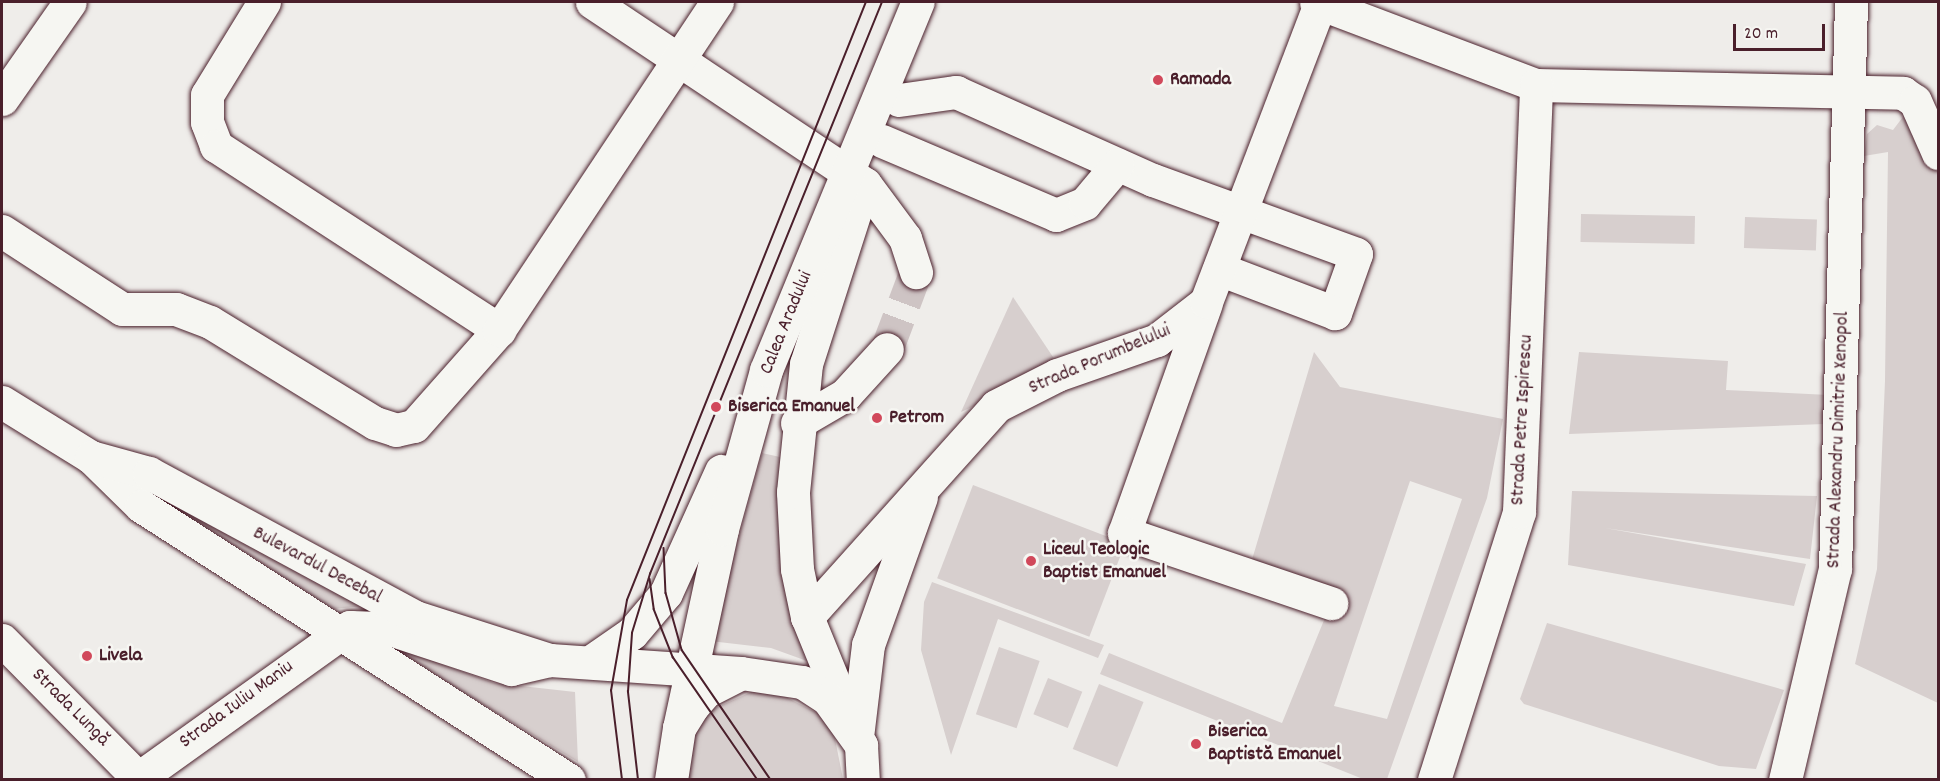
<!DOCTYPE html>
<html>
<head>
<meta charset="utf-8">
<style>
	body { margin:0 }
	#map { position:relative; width:1940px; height:781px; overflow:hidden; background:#efedea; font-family:Dekko,sans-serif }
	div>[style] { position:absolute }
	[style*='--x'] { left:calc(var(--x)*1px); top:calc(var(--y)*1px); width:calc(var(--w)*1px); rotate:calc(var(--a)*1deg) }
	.green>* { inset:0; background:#d7cfce; transform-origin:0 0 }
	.minor-tunnel>* { height:33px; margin-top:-16.5px; transform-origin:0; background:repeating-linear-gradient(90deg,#cec4c4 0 33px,transparent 0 49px) }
	.roads { filter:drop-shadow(0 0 2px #4a1f2b) drop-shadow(0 0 2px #4a1f2b) }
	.minor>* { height:33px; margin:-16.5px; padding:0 16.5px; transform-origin:16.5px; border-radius:16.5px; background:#f6f6f2 }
	.major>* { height:33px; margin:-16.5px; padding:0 16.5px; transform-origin:16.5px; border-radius:16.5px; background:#f6f6f2 }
	.tram>* { height:1.5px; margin:-0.75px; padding:0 0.75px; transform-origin:0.75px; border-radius:0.75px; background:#4a1f2b }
	.dots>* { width:16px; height:16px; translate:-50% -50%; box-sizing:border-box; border:3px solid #f6f6f2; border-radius:50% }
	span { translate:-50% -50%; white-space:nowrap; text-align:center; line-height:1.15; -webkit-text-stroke:5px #f6f6f2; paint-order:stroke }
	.poi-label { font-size:20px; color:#4a1f2b; font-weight:700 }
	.left { translate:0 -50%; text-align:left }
	.street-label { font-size:20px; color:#4a1f2b }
	.frame { position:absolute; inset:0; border:3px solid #4a1f2b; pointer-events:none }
	.scale { position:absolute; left:1733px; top:24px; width:92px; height:27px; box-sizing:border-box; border:3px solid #4a1f2b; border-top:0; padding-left:8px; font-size:18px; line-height:21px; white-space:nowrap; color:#4a1f2b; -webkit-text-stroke:4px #f6f6f2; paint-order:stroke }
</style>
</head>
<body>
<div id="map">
	<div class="green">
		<i style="clip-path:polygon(1915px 101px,1938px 153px,1938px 703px,1855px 664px,1877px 569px,1885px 381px,1888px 152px,1864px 156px,1867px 134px,1877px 125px,1893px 130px)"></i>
		<i style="left:1581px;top:214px;width:114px;height:28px;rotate:1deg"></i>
		<i style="left:1745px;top:217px;width:72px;height:31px;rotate:2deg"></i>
		<i style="clip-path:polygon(1013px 297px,1059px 366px,961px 412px)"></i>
		<i style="clip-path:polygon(evenodd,1314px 352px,1340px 387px,1503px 419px,1487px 498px,1387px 779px,1363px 779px,1100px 674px,1109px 653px,1282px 723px,1331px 603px,1251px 563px,1314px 352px,1410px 481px,1462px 499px,1387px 719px,1334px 706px,1410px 481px)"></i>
		<i style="clip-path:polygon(1579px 352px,1728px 361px,1726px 390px,1829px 395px,1824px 424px,1569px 434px)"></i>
		<i style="clip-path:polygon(762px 453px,780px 457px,781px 574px,807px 661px,771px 648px,710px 641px)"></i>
		<i style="left:973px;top:485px;width:163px;height:100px;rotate:21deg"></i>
		<i style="clip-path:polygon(1572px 491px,1817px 496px,1810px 559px,1605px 528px,1806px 564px,1794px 606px,1568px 565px)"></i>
		<i style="clip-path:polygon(184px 512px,364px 606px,323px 610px)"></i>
		<i style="clip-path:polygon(932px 582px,1104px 645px,1098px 658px,998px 619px,951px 755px,921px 650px,924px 602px)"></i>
		<i style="clip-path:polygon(1547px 623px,1784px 690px,1756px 769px,1719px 766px,1524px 704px,1520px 699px)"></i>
		<i style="clip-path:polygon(380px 642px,494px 683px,575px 692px,578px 762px)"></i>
		<i style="left:999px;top:647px;width:43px;height:71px;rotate:19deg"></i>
		<i style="left:1048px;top:678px;width:37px;height:39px;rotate:22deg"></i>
		<i style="left:1099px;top:684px;width:48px;height:70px;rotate:22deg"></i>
		<i style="clip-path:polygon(751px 692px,776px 692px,819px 714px,834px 734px,843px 779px,681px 780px,684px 746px,709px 711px)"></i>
	</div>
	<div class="minor-tunnel">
		<i style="--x:887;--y:349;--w:82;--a:-69.4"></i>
	</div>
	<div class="roads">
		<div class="minor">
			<i style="--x:264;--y:2;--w:109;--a:121.5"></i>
			<i style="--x:207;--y:95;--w:27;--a:90"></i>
			<i style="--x:207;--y:122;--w:26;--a:69"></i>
			<i style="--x:216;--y:146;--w:338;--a:33"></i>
			<i style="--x:592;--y:2;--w:328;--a:33.7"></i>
			<i style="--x:865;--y:184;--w:67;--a:53.5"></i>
			<i style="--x:905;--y:238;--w:36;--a:72"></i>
			<i style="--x:1316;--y:2;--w:235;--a:20.7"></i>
			<i style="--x:1536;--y:85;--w:367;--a:1.2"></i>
			<i style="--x:1903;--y:93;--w:14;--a:34"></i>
			<i style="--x:1915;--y:101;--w:57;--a:66.1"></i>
			<i style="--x:2;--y:99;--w:118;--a:-55"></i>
			<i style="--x:899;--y:100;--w:58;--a:-8"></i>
			<i style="--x:956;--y:92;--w:216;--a:24.1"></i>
			<i style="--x:1153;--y:180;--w:216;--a:20"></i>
			<i style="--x:1356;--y:254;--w:63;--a:109.6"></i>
			<i style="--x:1335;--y:313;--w:124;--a:-159.2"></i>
			<i style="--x:882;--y:141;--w:189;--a:23"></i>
			<i style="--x:1056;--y:215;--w:31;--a:-22"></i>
			<i style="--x:1085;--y:203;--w:50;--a:-49.9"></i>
			<i style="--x:2;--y:231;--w:143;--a:33"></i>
			<i style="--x:122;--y:309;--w:54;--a:0"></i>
			<i style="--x:176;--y:309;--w:36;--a:21"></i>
			<i style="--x:210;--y:322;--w:193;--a:31.5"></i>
			<i style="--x:375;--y:423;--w:22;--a:18"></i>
			<i style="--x:396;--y:430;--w:18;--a:-13"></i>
			<i style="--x:414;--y:426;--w:128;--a:-48.5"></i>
			<i style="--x:499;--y:330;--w:394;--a:-56.4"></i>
			<i style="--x:1205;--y:306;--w:241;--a:109.6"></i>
			<i style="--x:1124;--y:533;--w:219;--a:18.7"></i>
			<i style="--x:797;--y:423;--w:56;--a:-30.3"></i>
			<i style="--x:845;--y:395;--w:62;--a:-47.6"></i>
			<i style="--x:807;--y:617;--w:283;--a:-48.1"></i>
			<i style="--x:996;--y:406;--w:68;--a:-26.9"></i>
			<i style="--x:1057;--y:375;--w:106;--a:-19.3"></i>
			<i style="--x:1157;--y:340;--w:62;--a:-37.8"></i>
			<i style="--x:1206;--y:302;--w:320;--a:-69.1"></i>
			<i style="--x:2;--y:640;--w:194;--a:45.4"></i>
			<i style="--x:857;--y:737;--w:93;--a:-83.2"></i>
			<i style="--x:868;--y:645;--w:157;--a:-70.3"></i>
			<i style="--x:136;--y:780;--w:263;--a:-35.6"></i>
			<i style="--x:350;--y:627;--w:37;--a:2"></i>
			<i style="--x:387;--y:628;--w:131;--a:18.3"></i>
			<i style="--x:511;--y:669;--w:40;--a:-13"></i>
			<i style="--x:1434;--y:780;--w:281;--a:-72.4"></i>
			<i style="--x:1519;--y:512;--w:427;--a:-87.7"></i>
			<i style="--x:1785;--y:780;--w:217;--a:-76.7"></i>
			<i style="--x:1835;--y:569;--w:567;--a:-88.38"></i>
		</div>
		<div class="major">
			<i style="--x:2;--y:402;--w:105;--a:31.7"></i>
			<i style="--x:91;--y:457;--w:70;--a:44.4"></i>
			<i style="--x:141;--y:506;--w:508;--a:32.63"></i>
			<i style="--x:91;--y:457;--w:60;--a:15.4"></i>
			<i style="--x:149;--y:473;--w:302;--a:28.4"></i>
			<i style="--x:415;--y:617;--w:142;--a:17.7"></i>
			<i style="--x:550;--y:660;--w:191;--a:3.9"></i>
			<i style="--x:593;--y:660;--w:47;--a:-34.7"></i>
			<i style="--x:632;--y:633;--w:52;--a:-49.6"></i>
			<i style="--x:666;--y:593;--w:134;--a:-65.7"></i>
			<i style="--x:852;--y:727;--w:119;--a:-112.2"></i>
			<i style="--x:807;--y:617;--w:49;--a:-101.8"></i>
			<i style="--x:797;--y:569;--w:77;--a:-93"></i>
			<i style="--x:793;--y:492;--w:129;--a:-84.2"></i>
			<i style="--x:806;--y:364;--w:170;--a:-72.2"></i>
			<i style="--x:679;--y:728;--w:204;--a:-77.8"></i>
			<i style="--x:722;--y:529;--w:165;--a:-74.5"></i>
			<i style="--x:766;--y:370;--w:398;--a:-67.6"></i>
			<i style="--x:671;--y:780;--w:53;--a:-81.3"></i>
			<i style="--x:679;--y:728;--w:25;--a:-58"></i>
			<i style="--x:692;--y:707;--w:21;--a:-49"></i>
			<i style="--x:706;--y:691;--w:39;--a:-27"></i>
			<i style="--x:741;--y:673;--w:62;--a:8.4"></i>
			<i style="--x:802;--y:682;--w:31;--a:33"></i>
			<i style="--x:828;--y:699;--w:57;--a:54.3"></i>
			<i style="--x:861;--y:745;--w:35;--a:87"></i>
		</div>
	</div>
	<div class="tram">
		<i style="--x:664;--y:548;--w:45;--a:87.5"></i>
		<i style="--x:666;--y:593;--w:59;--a:74.3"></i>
		<i style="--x:682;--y:650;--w:158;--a:55.6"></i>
		<i style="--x:650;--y:579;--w:30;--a:82"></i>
		<i style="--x:654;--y:609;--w:52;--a:68.4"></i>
		<i style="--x:673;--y:657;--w:150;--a:55.4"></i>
		<i style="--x:622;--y:780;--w:90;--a:-97"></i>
		<i style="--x:611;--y:691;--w:92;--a:-80"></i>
		<i style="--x:627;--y:600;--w:644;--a:-68.22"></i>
		<i style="--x:638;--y:780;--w:89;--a:-96.5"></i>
		<i style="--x:628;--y:692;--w:59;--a:-86.1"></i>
		<i style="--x:632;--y:633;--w:62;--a:-73"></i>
		<i style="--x:650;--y:574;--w:617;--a:-67.92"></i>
	</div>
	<div class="dots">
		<i style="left:1158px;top:80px;background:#d1495b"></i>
		<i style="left:716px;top:407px;background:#d1495b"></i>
		<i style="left:877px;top:418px;background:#d1495b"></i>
		<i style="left:1031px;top:561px;background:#d1495b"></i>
		<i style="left:87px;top:656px;background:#d1495b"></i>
		<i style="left:1196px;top:744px;background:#d1495b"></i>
	</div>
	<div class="poi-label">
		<span class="left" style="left:1170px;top:80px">Ramada</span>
		<span class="left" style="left:728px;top:407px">Biserica Emanuel</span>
		<span class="left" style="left:889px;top:418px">Petrom</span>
		<span class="left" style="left:1043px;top:562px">Liceul Teologic<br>Baptist Emanuel</span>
		<span class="left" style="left:99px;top:656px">Livela</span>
		<span class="left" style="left:1208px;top:744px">Biserica<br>Baptistă Emanuel</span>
	</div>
	<div class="street-label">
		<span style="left:787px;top:323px;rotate:-68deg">Calea Aradului</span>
		<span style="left:1100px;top:360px;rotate:-23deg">Strada Porumbelului</span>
		<span style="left:1523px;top:420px;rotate:-87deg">Strada Petre Ispirescu</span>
		<span style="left:1839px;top:440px;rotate:-88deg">Strada Alexandru Dimitrie Xenopol</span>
		<span style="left:317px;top:566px;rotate:28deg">Bulevardul Decebal</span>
		<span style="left:237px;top:705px;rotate:-36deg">Strada Iuliu Maniu</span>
		<span style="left:70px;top:708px;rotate:45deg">Strada Lungă</span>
	</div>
	<div class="frame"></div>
	<div class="scale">20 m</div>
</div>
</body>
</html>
